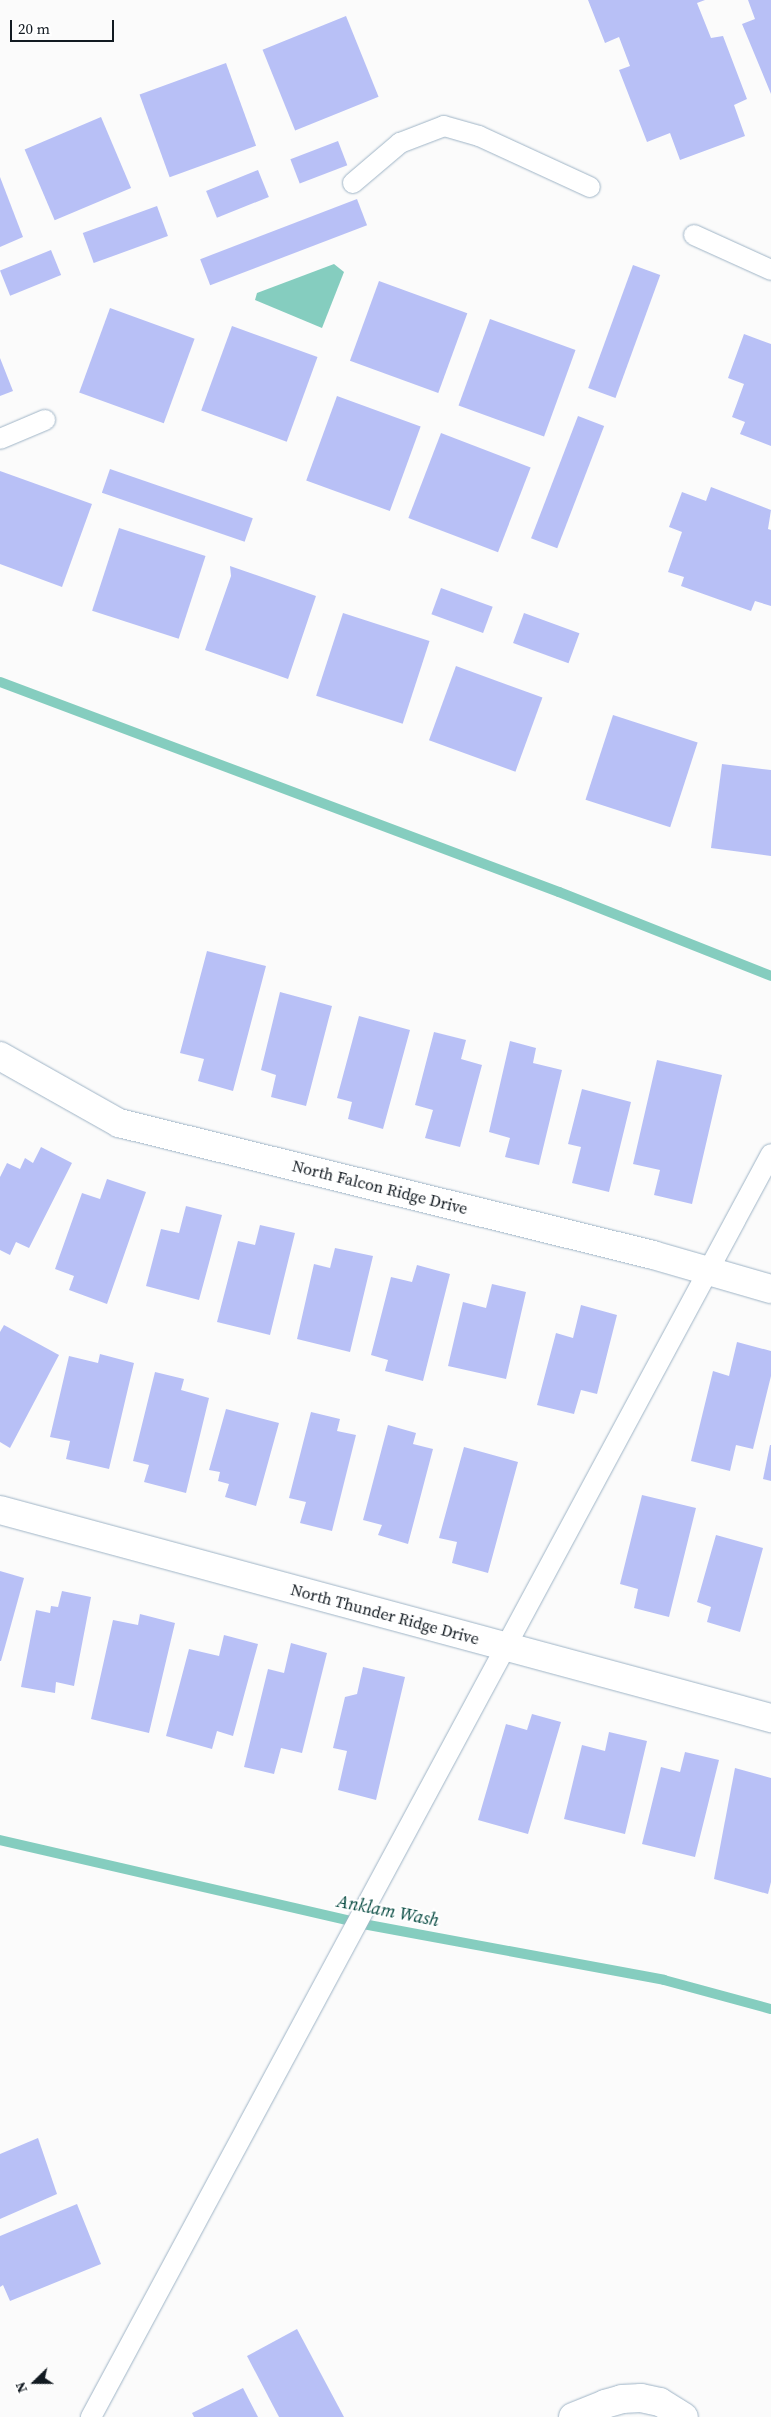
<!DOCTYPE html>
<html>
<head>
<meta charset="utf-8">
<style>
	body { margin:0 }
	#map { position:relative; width:771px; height:2417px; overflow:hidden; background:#fbfbfb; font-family:"Source Serif 4",serif }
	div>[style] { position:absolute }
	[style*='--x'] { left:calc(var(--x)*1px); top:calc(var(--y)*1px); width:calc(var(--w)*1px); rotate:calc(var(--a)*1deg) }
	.water>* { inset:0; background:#85cdbf }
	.stream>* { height:10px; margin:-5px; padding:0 5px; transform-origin:5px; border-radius:5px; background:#85cdbf }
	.building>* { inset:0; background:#b8c0f6; transform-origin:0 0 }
	.roads { filter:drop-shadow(0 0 1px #9fb4c6) drop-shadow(0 0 1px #9fb4c6) }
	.service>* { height:20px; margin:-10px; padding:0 10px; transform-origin:10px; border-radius:10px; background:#fff }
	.minor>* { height:28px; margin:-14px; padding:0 14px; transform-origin:14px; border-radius:14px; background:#fff }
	span { translate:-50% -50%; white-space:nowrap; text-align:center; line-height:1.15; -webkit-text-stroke:4px #fff; paint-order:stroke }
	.street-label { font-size:16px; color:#121a21 }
	.water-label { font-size:18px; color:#03473e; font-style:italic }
	.north { position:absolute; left:10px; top:2357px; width:50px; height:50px; -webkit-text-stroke:4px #fff; paint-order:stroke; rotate:248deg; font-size:14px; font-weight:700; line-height:20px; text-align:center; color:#121a21 }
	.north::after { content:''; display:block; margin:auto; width:18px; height:22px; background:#121a21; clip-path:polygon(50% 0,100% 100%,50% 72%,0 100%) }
	.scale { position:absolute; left:10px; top:20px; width:104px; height:22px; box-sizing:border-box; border:2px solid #121a21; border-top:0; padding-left:6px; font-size:15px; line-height:18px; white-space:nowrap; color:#121a21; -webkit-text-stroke:4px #fff; paint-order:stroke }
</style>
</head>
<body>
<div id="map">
	<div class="water">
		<i style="clip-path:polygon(334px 264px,344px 272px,322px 328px,255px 300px,257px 293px)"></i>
	</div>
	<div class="stream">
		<i style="--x:0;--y:682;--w:597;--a:20.59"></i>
		<i style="--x:559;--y:892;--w:228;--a:21.6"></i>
		<i style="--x:0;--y:1840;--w:373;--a:13"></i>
		<i style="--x:363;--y:1924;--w:306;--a:10.5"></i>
		<i style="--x:664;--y:1980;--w:111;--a:15.2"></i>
	</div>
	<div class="building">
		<i style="clip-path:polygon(588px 0,705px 0,697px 3px,711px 38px,723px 36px,747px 99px,734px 105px,745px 136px,680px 160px,670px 133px,647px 142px,619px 70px,630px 66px,619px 37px,605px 43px)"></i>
		<i style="clip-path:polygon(748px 0,771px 0,771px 94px,742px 24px,755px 19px)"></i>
		<i style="left:346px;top:16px;width:87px;height:90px;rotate:68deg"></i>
		<i style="left:226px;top:63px;width:88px;height:92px;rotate:70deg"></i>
		<i style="left:101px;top:117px;width:77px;height:83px;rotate:67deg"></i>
		<i style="left:338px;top:141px;width:26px;height:51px;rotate:69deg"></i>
		<i style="left:258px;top:170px;width:29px;height:56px;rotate:68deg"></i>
		<i style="clip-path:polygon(0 177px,23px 237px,0 247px)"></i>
		<i style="left:357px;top:199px;width:28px;height:168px;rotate:69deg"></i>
		<i style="left:157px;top:206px;width:32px;height:79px;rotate:70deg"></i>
		<i style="left:51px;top:250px;width:27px;height:55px;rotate:68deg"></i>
		<i style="left:633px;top:265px;width:29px;height:131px;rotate:20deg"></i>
		<i style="left:379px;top:281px;width:94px;height:85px;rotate:20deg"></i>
		<i style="left:110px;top:308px;width:90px;height:90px;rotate:20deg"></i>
		<i style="left:490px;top:319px;width:91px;height:92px;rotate:20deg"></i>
		<i style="left:232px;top:326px;width:91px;height:90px;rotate:20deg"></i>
		<i style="clip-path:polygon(744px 334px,771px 344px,771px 446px,740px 434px,745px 422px,732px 417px,744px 384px,728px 378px)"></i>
		<i style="clip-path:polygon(0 358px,13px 391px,0 396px)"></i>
		<i style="left:337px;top:396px;width:89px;height:90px;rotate:20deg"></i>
		<i style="left:578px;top:416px;width:28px;height:131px;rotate:21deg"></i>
		<i style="left:441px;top:433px;width:96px;height:91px;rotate:21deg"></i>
		<i style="left:110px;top:469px;width:151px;height:25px;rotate:19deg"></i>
		<i style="clip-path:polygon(0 471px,92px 504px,62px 587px,0 564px)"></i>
		<i style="clip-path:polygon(711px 487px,771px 510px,768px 529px,771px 530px,771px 606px,755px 601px,751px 611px,681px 586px,684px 577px,668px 572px,682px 532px,669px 527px,682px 492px,706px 501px)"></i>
		<i style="left:119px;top:528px;width:91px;height:87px;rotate:18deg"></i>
		<i style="clip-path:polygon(230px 566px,316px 596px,288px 679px,205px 650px,231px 576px)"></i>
		<i style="left:441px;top:588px;width:55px;height:28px;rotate:20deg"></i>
		<i style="left:343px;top:613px;width:91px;height:87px;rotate:18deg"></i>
		<i style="left:524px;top:613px;width:59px;height:32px;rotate:20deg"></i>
		<i style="left:456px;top:666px;width:92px;height:79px;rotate:20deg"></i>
		<i style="left:613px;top:715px;width:89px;height:89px;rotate:18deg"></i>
		<i style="clip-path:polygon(722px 764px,771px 770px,771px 856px,711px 848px)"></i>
		<i style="clip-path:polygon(207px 951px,266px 966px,233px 1091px,198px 1081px,204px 1059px,180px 1053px)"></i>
		<i style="clip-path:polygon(280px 992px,332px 1006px,306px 1106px,271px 1097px,276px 1075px,261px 1070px)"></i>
		<i style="clip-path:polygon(359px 1016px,410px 1030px,383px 1129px,348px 1119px,352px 1102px,337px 1098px)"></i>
		<i style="clip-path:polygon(434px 1032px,466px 1040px,461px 1059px,482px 1065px,460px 1147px,425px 1138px,433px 1110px,415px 1105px)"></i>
		<i style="clip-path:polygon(510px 1041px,536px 1048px,533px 1063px,562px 1070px,539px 1165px,505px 1157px,510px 1138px,489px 1132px)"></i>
		<i style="clip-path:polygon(657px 1060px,722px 1075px,692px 1204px,654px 1195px,660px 1170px,633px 1164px)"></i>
		<i style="clip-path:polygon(582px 1089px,631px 1102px,609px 1192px,572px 1183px,581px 1147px,568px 1144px)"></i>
		<i style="clip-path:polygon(41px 1147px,72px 1163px,29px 1248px,16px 1242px,10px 1255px,0 1250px,0 1177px,7px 1163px,20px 1169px,25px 1158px,33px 1163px)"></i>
		<i style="clip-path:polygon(107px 1179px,146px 1192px,107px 1304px,69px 1290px,74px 1276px,55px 1269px,82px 1193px,100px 1199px)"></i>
		<i style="clip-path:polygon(186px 1206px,222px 1215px,199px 1300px,146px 1286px,161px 1229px,179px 1233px)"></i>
		<i style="clip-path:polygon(260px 1225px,295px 1233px,270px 1335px,217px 1322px,238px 1241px,255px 1245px)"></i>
		<i style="clip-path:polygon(335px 1248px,373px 1256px,350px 1352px,297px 1339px,314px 1264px,330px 1268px)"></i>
		<i style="clip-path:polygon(417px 1265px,450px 1274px,423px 1381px,385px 1371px,388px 1360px,371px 1355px,391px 1277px,412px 1282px)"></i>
		<i style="clip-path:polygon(492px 1284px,526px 1292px,506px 1379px,448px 1366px,463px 1302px,486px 1308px)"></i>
		<i style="clip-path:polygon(581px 1305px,617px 1315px,597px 1394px,581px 1390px,574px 1414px,537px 1405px,556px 1333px,573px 1338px)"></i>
		<i style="clip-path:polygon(4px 1325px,59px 1355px,10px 1448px,0 1442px,0 1332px)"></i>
		<i style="clip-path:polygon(737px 1342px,771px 1351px,771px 1376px,753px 1449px,736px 1445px,730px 1471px,691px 1461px,713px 1371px,729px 1376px)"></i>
		<i style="clip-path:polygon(100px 1354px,134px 1363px,109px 1469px,66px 1459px,70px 1441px,50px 1437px,69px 1356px,98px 1363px)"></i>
		<i style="clip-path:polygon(155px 1372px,184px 1379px,181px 1390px,209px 1398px,186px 1493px,144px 1482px,149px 1465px,133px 1461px)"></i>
		<i style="clip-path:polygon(226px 1409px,279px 1423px,256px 1506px,225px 1497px,229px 1484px,218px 1481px,220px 1472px,209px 1470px)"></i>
		<i style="clip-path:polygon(311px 1412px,340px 1419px,337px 1431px,356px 1435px,332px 1531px,300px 1523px,306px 1502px,289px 1498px)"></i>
		<i style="clip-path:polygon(388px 1425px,416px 1433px,413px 1444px,433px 1449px,408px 1544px,378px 1535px,382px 1525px,363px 1520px)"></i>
		<i style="clip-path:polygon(770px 1445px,771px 1445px,771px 1481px,763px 1479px)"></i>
		<i style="clip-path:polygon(464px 1447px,518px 1462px,488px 1573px,452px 1563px,457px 1542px,439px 1538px)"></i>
		<i style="clip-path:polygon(642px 1495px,696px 1508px,669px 1617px,634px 1608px,638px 1589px,620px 1584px)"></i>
		<i style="clip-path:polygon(716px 1535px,763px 1548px,740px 1632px,707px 1622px,711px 1607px,697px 1602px)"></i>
		<i style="clip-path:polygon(0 1571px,24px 1578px,1px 1661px,0 1661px)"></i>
		<i style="clip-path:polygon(62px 1591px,91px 1597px,74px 1686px,56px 1682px,55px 1693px,21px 1687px,36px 1610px,50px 1613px,51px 1606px,58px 1607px)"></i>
		<i style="clip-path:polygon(140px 1614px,175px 1623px,149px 1733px,91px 1719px,113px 1620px,138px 1625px)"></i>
		<i style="clip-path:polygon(224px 1635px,258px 1644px,233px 1736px,217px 1731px,212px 1749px,166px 1736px,189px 1649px,219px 1656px)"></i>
		<i style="clip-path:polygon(291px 1643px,327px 1653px,302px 1753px,281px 1748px,274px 1774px,244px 1767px,268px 1669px,284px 1673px)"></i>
		<i style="clip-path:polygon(363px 1667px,405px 1677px,376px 1800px,338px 1790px,347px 1751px,333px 1748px,345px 1697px,357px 1694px)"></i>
		<i style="clip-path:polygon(532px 1714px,561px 1722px,528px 1834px,478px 1820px,506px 1724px,527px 1730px)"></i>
		<i style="clip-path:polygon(609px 1732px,647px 1741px,625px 1834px,564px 1819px,582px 1745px,605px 1751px)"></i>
		<i style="clip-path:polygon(685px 1752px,719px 1760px,695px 1857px,642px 1844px,661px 1767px,680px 1772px)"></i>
		<i style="clip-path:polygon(735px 1768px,771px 1778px,771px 1882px,768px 1894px,714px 1879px)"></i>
		<i style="clip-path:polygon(38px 2138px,57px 2194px,0 2219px,0 2154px)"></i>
		<i style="clip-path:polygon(77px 2204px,101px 2264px,10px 2301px,3px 2285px,0 2287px,0 2236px)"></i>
		<i style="clip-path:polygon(297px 2329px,344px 2417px,279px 2417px,247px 2356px)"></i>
		<i style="clip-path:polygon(243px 2388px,258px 2417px,194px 2417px,192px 2413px)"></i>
	</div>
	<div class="roads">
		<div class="service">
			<i style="--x:353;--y:183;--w:62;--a:-40.4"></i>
			<i style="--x:400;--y:143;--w:47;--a:-21.1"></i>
			<i style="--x:444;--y:126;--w:36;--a:16"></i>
			<i style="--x:479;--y:136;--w:122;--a:24.7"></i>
			<i style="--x:694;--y:235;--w:85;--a:24.4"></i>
			<i style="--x:0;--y:439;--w:49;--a:-22.9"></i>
			<i style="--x:91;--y:2417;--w:1434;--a:-61.7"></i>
		</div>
		<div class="minor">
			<i style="--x:0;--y:1056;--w:137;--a:29.4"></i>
			<i style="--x:119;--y:1123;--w:550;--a:13.88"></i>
			<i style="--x:653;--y:1255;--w:123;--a:16.1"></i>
			<i style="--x:0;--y:1510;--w:799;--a:15.1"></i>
			<i style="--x:573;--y:2417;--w:35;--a:-22"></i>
			<i style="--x:605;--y:2404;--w:18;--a:-16"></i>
			<i style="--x:622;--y:2399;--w:19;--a:-3"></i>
			<i style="--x:641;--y:2398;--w:19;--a:12"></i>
			<i style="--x:660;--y:2402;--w:28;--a:32"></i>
		</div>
	</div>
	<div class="street-label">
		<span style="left:380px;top:1187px;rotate:14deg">North Falcon Ridge Drive</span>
		<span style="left:385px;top:1614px;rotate:15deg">North Thunder Ridge Drive</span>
	</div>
	<div class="water-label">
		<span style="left:388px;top:1911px;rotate:11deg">Anklam Wash</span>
	</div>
	<div class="north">N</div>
	<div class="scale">20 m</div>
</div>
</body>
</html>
